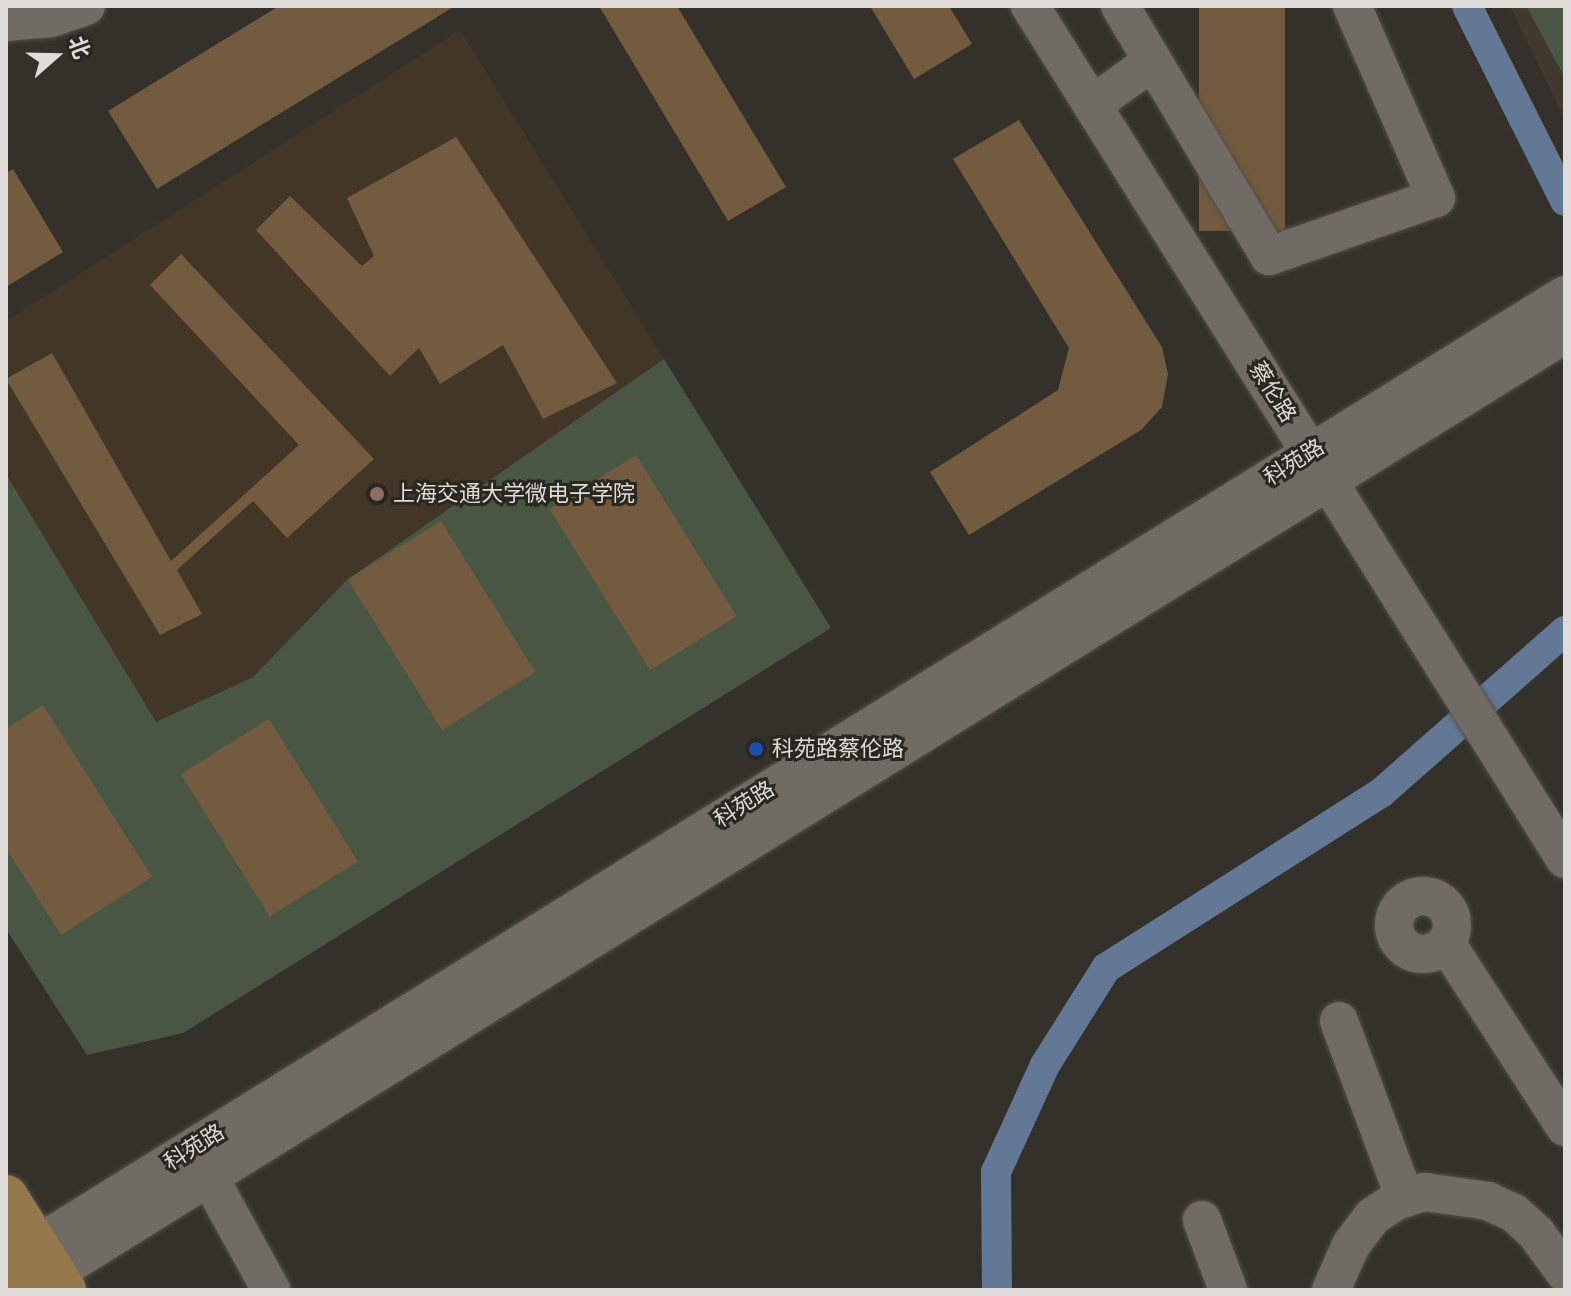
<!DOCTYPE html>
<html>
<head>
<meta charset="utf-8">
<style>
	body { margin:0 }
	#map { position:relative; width:1571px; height:1296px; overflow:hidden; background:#34302a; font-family:"Fira Sans Condensed","Noto Sans SC",sans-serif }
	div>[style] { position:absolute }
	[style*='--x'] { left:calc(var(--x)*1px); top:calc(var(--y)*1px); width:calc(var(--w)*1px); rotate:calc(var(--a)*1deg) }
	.built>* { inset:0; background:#42392e }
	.education>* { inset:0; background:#423627 }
	.green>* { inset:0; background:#495644 }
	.canal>* { height:30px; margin:-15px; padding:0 15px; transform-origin:15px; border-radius:15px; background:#637895 }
	.building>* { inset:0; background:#725b3f; transform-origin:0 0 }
	.roads { filter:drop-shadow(0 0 2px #524f49) drop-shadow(0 0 2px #524f49) }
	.minor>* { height:38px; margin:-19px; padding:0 19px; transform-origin:19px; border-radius:19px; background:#716b65 }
	.minor>.ring { margin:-19px; padding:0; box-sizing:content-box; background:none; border:38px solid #716b65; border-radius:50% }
	.major>* { height:44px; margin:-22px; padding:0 22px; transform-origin:22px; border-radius:22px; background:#95784b }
	.dots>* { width:22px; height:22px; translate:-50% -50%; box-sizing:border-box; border:4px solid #2a2620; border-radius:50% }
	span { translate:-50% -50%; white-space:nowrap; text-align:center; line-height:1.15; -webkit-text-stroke:6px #2a2620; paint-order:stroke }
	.street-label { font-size:22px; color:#dedbd8 }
	.poi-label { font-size:22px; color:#dedbd8 }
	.left { translate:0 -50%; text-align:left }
	.frame { position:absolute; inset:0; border:8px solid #dedbd8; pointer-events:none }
	.north { position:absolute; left:16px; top:16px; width:80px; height:80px; -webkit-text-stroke:6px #2a2620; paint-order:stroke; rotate:70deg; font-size:22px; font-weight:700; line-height:32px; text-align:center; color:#dedbd8 }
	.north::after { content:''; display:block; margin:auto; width:28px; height:36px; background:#dedbd8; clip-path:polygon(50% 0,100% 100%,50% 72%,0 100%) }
</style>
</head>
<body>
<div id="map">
	<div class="built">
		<i style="clip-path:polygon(1510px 6px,1565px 6px,1565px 120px)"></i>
	</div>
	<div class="education">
		<i style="clip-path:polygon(460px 30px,831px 628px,183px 1033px,87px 1055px,6px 929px,6px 321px)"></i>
	</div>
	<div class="green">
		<i style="clip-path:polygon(1526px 6px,1565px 6px,1565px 78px)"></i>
		<i style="clip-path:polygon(664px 359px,831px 628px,183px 1033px,87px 1055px,6px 929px,6px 474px,156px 722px,253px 677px,348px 579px)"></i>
	</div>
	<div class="canal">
		<i style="--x:1467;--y:6;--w:218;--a:63.3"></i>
		<i style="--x:997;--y:1290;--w:118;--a:-90.5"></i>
		<i style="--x:996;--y:1172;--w:118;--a:-65.4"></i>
		<i style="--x:1045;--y:1065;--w:115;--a:-57.8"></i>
		<i style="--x:1106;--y:968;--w:326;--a:-32.5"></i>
		<i style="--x:1381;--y:793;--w:245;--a:-41.4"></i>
	</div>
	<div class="building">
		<i style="clip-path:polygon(279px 6px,455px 6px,157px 189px,108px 111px)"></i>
		<i style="clip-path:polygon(599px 6px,677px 6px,786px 187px,728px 221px)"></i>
		<i style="clip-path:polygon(870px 6px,949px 6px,972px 44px,914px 79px)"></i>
		<i style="left:1199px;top:6px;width:86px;height:225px"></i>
		<i style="clip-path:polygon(1019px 120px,1162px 347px,1168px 374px,1162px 407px,1141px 430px,969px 535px,930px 472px,1058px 390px,1069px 348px,953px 159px)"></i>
		<i style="clip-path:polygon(456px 137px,617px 383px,543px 419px,503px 345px,440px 384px,419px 348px,390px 376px,256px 230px,290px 196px,362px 266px,374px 256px,347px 198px)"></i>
		<i style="clip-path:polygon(13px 169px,63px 252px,6px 287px,6px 173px)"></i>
		<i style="clip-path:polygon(181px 254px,374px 459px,287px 538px,253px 501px,177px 570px,202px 614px,160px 635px,6px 379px,52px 353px,171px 561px,299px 445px,150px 285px)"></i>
		<i style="left:636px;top:455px;width:190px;height:102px;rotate:58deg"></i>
		<i style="left:441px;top:521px;width:178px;height:110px;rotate:58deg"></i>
		<i style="clip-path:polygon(43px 705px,152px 877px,61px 935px,6px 848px,6px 729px)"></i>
		<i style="left:269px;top:719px;width:168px;height:104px;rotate:58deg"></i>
	</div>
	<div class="roads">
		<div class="minor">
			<i style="--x:1030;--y:6;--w:1007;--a:57.9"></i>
			<i style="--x:1120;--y:6;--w:291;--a:59.2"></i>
			<i style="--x:1269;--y:256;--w:177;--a:-19.2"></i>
			<i style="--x:1436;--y:198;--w:210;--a:-113.6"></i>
			<i style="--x:6;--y:22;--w:45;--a:-5.1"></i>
			<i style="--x:51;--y:18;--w:37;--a:-19"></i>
			<i style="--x:1092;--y:105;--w:75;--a:-35.8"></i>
			<i class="ring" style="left:1394px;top:896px;width:20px;height:20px"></i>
			<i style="--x:1446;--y:943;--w:219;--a:57.1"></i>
			<i style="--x:1339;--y:1021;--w:189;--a:69.6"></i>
			<i style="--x:209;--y:1177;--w:129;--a:61.2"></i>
			<i style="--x:1202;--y:1220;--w:75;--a:69.6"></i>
			<i style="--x:11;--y:1261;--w:1830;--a:-31.87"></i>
			<i style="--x:29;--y:1289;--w:1809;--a:-31.87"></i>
			<i style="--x:1331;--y:1290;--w:49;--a:-66"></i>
			<i style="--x:1351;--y:1245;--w:36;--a:-53"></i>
			<i style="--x:1373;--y:1216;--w:30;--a:-33"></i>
			<i style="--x:1398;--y:1200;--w:28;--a:-17"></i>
			<i style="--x:1425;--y:1192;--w:64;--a:8.1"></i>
			<i style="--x:1488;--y:1201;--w:29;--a:25"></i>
			<i style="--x:1514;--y:1213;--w:30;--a:42"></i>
			<i style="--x:1536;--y:1233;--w:49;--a:54.1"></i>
		</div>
		<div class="major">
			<i style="--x:6;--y:1197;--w:110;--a:58.1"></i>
			<i style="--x:6;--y:1260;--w:36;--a:58"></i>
		</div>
	</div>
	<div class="dots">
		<i style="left:377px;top:494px;background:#8d6e63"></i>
		<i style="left:756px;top:749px;background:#1a4fb4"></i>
	</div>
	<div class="street-label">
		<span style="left:1273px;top:392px;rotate:58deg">蔡伦路</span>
		<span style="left:1294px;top:462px;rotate:-32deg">科苑路</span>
		<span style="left:744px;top:804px;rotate:-32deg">科苑路</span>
		<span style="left:194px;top:1147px;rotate:-32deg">科苑路</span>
	</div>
	<div class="poi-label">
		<span class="left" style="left:393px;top:494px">上海交通大学微电子学院</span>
		<span class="left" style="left:772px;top:749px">科苑路蔡伦路</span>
	</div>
	<div class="frame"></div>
	<div class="north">北</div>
</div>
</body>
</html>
